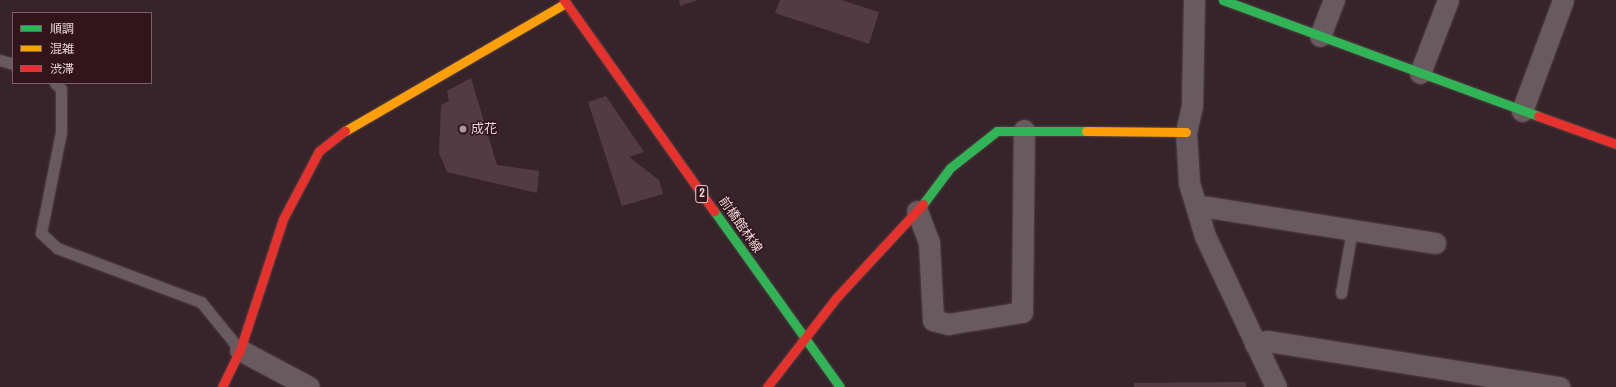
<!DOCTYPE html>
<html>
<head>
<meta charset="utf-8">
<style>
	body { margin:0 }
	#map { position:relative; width:1616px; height:387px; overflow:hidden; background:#36242a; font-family:"Archivo Narrow","Noto Sans JP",sans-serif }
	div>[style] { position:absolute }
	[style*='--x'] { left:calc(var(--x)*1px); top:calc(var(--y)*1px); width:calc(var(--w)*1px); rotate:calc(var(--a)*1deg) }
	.building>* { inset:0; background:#533b44 }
	.roads { filter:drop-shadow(0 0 1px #524146) drop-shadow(0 0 1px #524146) }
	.lane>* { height:11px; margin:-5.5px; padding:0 5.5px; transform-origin:5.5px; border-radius:5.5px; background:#685a5e }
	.street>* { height:21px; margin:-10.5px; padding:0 10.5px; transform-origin:10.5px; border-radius:10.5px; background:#685a5e }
	.fast>* { height:9px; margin:-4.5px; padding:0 4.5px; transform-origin:4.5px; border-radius:4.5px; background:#30b455 }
	.slow>* { height:9px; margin:-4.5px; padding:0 4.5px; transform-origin:4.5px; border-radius:4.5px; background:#ff9f0a }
	.jam>* { height:9px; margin:-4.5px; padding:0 4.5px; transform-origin:4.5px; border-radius:4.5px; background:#e5322d }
	.dots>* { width:11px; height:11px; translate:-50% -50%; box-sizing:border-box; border:2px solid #32141d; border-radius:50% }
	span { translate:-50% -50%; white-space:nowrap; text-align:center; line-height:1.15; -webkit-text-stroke:3px #32141d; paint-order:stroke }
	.shield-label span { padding:1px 3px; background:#32141d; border:1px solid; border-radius:3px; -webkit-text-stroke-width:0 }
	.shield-label { font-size:12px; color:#e9d3d8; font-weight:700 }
	.poi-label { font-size:13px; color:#e9d3d8 }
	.left { translate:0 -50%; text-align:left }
	.street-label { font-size:13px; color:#e9d3d8 }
	.legend { position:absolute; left:12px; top:12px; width:140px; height:72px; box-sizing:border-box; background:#32141d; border:1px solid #7b6068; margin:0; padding:5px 7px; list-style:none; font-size:12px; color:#e9d3d8 }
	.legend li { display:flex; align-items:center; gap:8px; height:20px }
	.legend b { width:20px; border:1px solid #7b6068 }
</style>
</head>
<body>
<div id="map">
	<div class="building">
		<i style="clip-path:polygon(679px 0,698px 0,680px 6px)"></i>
		<i style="clip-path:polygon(780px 0,841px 0,879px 12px,869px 44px,775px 13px)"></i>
		<i style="clip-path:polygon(471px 78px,497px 165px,539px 171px,537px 193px,447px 172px,439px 153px,441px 105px,449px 101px,447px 91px)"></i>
		<i style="clip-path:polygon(606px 96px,644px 152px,629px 157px,659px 180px,663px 194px,622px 206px,588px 102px)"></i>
		<i style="clip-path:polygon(1246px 382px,1246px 387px,1134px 387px,1134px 383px)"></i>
	</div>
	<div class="roads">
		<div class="lane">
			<i style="--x:0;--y:60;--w:14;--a:17"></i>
			<i style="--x:55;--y:83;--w:8;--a:45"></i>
			<i style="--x:61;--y:89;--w:43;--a:90"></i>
			<i style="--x:61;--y:132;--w:103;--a:101.2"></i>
			<i style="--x:41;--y:233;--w:22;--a:43"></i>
			<i style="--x:57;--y:248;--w:154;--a:20.6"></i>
			<i style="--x:201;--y:302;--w:62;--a:50.9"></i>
			<i style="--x:1341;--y:293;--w:64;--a:-80.1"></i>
		</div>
		<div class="street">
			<i style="--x:1194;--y:0;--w:106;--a:91.1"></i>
			<i style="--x:1192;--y:106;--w:27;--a:103"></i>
			<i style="--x:1186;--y:132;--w:51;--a:86.6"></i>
			<i style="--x:1189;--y:183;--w:55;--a:73.2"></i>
			<i style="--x:1205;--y:236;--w:167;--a:64.8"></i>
			<i style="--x:1320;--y:36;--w:39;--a:-69"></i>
			<i style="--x:1420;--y:73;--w:78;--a:-69"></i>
			<i style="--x:1522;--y:111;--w:118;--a:-69.7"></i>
			<i style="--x:1197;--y:209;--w:11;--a:-10"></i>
			<i style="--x:1208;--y:207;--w:230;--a:9"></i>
			<i style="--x:917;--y:211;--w:34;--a:69"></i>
			<i style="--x:929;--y:243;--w:77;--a:87"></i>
			<i style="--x:933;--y:320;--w:16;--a:15"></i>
			<i style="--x:948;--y:324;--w:75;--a:-9.2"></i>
			<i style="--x:1022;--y:312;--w:182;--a:-89.4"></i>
			<i style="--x:1255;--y:344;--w:13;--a:-13"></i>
			<i style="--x:1268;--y:341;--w:295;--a:9"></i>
			<i style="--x:240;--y:350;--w:78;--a:28.2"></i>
		</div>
		<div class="fast">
			<i style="--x:1223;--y:0;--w:336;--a:20.2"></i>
			<i style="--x:923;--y:204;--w:45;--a:-53.1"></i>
			<i style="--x:950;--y:168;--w:60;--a:-38.2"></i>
			<i style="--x:997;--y:131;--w:89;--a:0"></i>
			<i style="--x:714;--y:211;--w:216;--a:54.4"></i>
		</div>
		<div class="slow">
			<i style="--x:345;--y:131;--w:255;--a:-30.1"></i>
			<i style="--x:1086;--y:131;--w:100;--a:0.6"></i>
		</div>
		<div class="jam">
			<i style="--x:564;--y:0;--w:259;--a:54.6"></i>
			<i style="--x:1538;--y:116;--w:83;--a:19.7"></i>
			<i style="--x:222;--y:387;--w:41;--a:-64.1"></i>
			<i style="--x:240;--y:350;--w:138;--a:-71.8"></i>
			<i style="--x:283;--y:219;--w:77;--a:-62.1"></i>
			<i style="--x:319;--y:151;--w:33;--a:-38"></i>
			<i style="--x:767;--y:387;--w:113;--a:-52.2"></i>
			<i style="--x:836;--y:298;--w:128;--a:-47.2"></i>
		</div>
	</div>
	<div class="dots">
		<i style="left:463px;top:129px;background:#aa969b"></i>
	</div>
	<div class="shield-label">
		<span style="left:702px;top:194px">2</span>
	</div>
	<div class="poi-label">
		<span class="left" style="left:471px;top:129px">成花</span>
	</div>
	<div class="street-label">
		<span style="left:740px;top:225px;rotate:55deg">前橋館林線</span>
	</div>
	<ul class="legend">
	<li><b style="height:5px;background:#30b455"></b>順調</li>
	<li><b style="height:5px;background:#ff9f0a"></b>混雑</li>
	<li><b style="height:5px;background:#e5322d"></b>渋滞</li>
	</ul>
</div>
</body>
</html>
